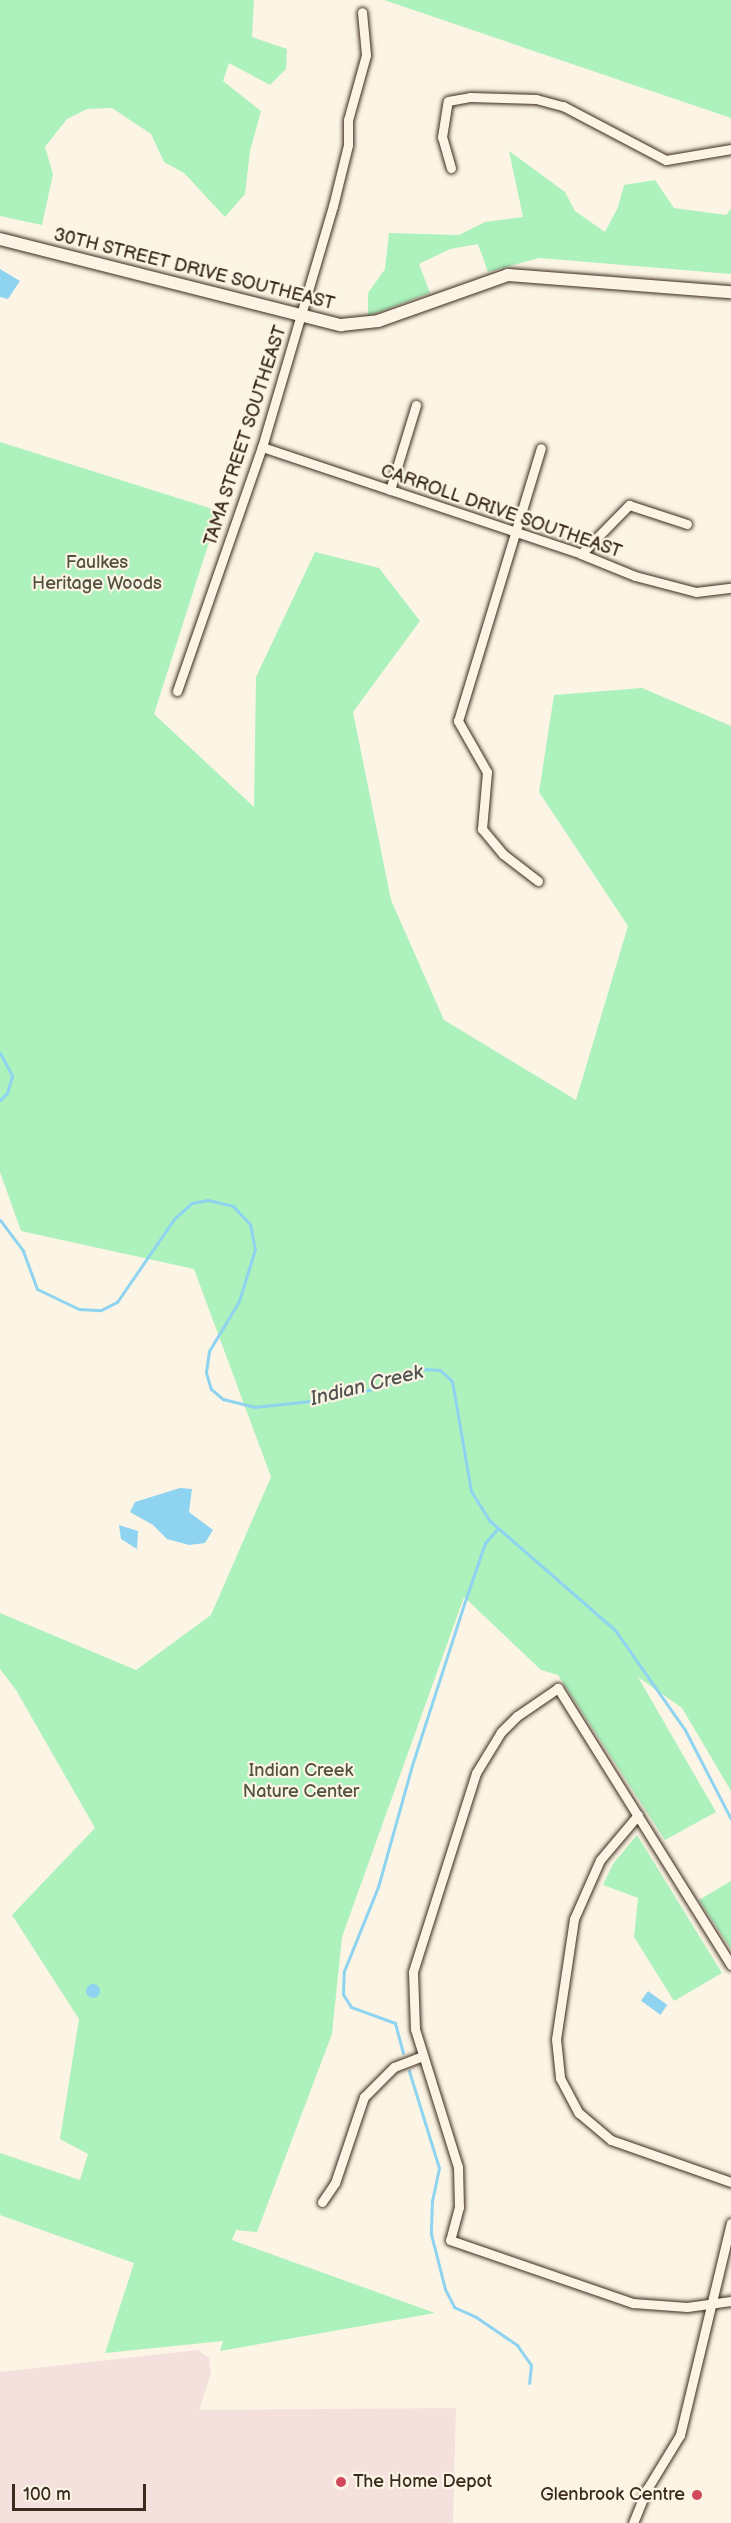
<!DOCTYPE html>
<html>
<head>
<meta charset="utf-8">
<style>
	body { margin:0 }
	#map { position:relative; width:731px; height:2523px; overflow:hidden; background:#fcf5e5; font-family:"Balsamiq Sans",sans-serif }
	div>[style] { position:absolute }
	[style*='--x'] { left:calc(var(--x)*1px); top:calc(var(--y)*1px); width:calc(var(--w)*1px); rotate:calc(var(--a)*1deg) }
	.built>* { inset:0; background:#f4e1de }
	.green>* { inset:0; background:#adf1bc }
	.water>* { inset:0; background:#8ed3f0; transform-origin:0 0 }
	.round { border-radius:50% }
	.stream>* { height:3px; margin:-1.5px; padding:0 1.5px; transform-origin:1.5px; border-radius:1.5px; background:#8ed3f0 }
	.roads { filter:drop-shadow(0 0 2px #3b2a1e) drop-shadow(0 0 2px #3b2a1e) }
	.minor>* { height:9px; margin:-4.5px; padding:0 4.5px; transform-origin:4.5px; border-radius:4.5px; background:#fcf5e5 }
	.secondary>* { height:12px; margin:-6px; padding:0 6px; transform-origin:6px; border-radius:6px; background:#fcf5e5 }
	.dots>* { width:16px; height:16px; translate:-50% -50%; box-sizing:border-box; border:3px solid #fcf5e5; border-radius:50% }
	span { translate:-50% -50%; white-space:nowrap; text-align:center; line-height:1.15; -webkit-text-stroke:4.5px #fcf5e5; paint-order:stroke }
	.street-label { font-size:18px; color:#3b2a1e }
	.park-label { font-size:18px; color:#52523e }
	.poi-label { font-size:18px; color:#3b2a1e }
	.left { translate:0 -50%; text-align:left }
	.right { translate:-100% -50%; text-align:right }
	.water-label { font-size:20px; color:#505452; font-style:italic }
	.scale { position:absolute; left:12px; top:2484px; width:134px; height:27px; box-sizing:border-box; border:3px solid #3b2a1e; border-top:0; padding-left:8px; font-size:18px; line-height:21px; white-space:nowrap; color:#3b2a1e; -webkit-text-stroke:4px #fcf5e5; paint-order:stroke }
</style>
</head>
<body>
<div id="map">
	<div class="built">
		<i style="clip-path:polygon(198px 2350px,209px 2358px,211px 2373px,199px 2410px,456px 2408px,453px 2523px,0 2523px,0 2372px)"></i>
	</div>
	<div class="green">
		<i style="clip-path:polygon(0 0,254px 0,252px 37px,287px 49px,286px 69px,270px 85px,229px 63px,223px 81px,261px 111px,250px 151px,245px 194px,225px 217px,184px 173px,164px 162px,151px 134px,112px 108px,87px 109px,67px 119px,45px 147px,53px 174px,42px 225px,0 216px)"></i>
		<i style="clip-path:polygon(384px 0,731px 0,731px 118px)"></i>
		<i style="clip-path:polygon(509px 151px,565px 192px,575px 211px,605px 232px,618px 207px,624px 185px,655px 180px,674px 208px,726px 215px,731px 209px,731px 274px,539px 258px,488px 272px,478px 244px,450px 249px,419px 264px,430px 293px,368px 316px,368px 293px,385px 269px,389px 233px,459px 235px,485px 222px,523px 217px)"></i>
		<i style="clip-path:polygon(0 442px,219px 511px,154px 714px,254px 807px,256px 677px,315px 552px,379px 568px,420px 621px,353px 712px,391px 900px,444px 1020px,576px 1100px,628px 926px,539px 792px,554px 695px,642px 688px,731px 726px,731px 1791px,682px 1708px,638px 1677px,716px 1812px,665px 1840px,558px 1675px,541px 1670px,464px 1597px,342px 1937px,332px 2034px,257px 2232px,236px 2230px,232px 2240px,435px 2313px,220px 2351px,223px 2341px,105px 2353px,134px 2263px,0 2215px,0 2153px,80px 2180px,88px 2154px,60px 2139px,79px 2019px,12px 1915px,95px 1828px,16px 1690px,0 1669px,0 1613px,136px 1670px,211px 1615px,271px 1477px,194px 1269px,21px 1231px,0 1172px)"></i>
		<i style="clip-path:polygon(637px 1835px,722px 1973px,674px 2001px,634px 1937px,638px 1898px,603px 1885px,613px 1864px)"></i>
		<i style="clip-path:polygon(731px 1881px,731px 1949px,699px 1900px)"></i>
	</div>
	<div class="water">
		<i style="clip-path:polygon(0 269px,20px 281px,8px 299px,0 297px)"></i>
		<i style="clip-path:polygon(180px 1488px,192px 1489px,189px 1512px,213px 1530px,205px 1543px,189px 1545px,167px 1539px,153px 1525px,130px 1512px,135px 1502px)"></i>
		<i style="clip-path:polygon(119px 1525px,138px 1531px,137px 1549px,121px 1539px)"></i>
		<i class="round" style="left:86px;top:1984px;width:14px;height:14px"></i>
		<i style="left:648px;top:1991px;width:24px;height:12px;rotate:36deg"></i>
	</div>
	<div class="stream">
		<i style="--x:0;--y:1053;--w:26;--a:62"></i>
		<i style="--x:12;--y:1076;--w:18;--a:106"></i>
		<i style="--x:7;--y:1093;--w:10;--a:135"></i>
		<i style="--x:0;--y:1220;--w:39;--a:53"></i>
		<i style="--x:23;--y:1251;--w:40;--a:69.8"></i>
		<i style="--x:37;--y:1289;--w:47;--a:25.5"></i>
		<i style="--x:79;--y:1309;--w:22;--a:3"></i>
		<i style="--x:101;--y:1310;--w:18;--a:-27"></i>
		<i style="--x:117;--y:1302;--w:101;--a:-55.5"></i>
		<i style="--x:174;--y:1219;--w:24;--a:-42"></i>
		<i style="--x:192;--y:1203;--w:16;--a:-11"></i>
		<i style="--x:208;--y:1200;--w:26;--a:13"></i>
		<i style="--x:233;--y:1206;--w:25;--a:47"></i>
		<i style="--x:250;--y:1224;--w:25;--a:79"></i>
		<i style="--x:255;--y:1249;--w:54;--a:107.1"></i>
		<i style="--x:239;--y:1301;--w:58;--a:121"></i>
		<i style="--x:209;--y:1351;--w:22;--a:98"></i>
		<i style="--x:206;--y:1373;--w:17;--a:73"></i>
		<i style="--x:211;--y:1389;--w:16;--a:40"></i>
		<i style="--x:223;--y:1399;--w:32;--a:14"></i>
		<i style="--x:254;--y:1407;--w:76;--a:-6"></i>
		<i style="--x:330;--y:1399;--w:57;--a:-13.3"></i>
		<i style="--x:385;--y:1386;--w:41;--a:-24.7"></i>
		<i style="--x:422;--y:1369;--w:18;--a:3"></i>
		<i style="--x:440;--y:1370;--w:16;--a:43"></i>
		<i style="--x:452;--y:1381;--w:112;--a:80.2"></i>
		<i style="--x:471;--y:1491;--w:36;--a:58"></i>
		<i style="--x:490;--y:1521;--w:166;--a:41.1"></i>
		<i style="--x:615;--y:1630;--w:122;--a:55"></i>
		<i style="--x:685;--y:1730;--w:100;--a:62.7"></i>
		<i style="--x:403;--y:2053;--w:31;--a:-105"></i>
		<i style="--x:395;--y:2023;--w:47;--a:-160"></i>
		<i style="--x:351;--y:2007;--w:15;--a:-122"></i>
		<i style="--x:343;--y:1994;--w:23;--a:-88"></i>
		<i style="--x:344;--y:1971;--w:91;--a:-68"></i>
		<i style="--x:378;--y:1887;--w:130;--a:-74.4"></i>
		<i style="--x:413;--y:1762;--w:166;--a:-72.1"></i>
		<i style="--x:464;--y:1604;--w:65;--a:-71"></i>
		<i style="--x:485;--y:1543;--w:18;--a:-49"></i>
		<i style="--x:409;--y:2071;--w:102;--a:72.8"></i>
		<i style="--x:439;--y:2168;--w:33;--a:102"></i>
		<i style="--x:432;--y:2200;--w:34;--a:92"></i>
		<i style="--x:431;--y:2234;--w:57;--a:75.7"></i>
		<i style="--x:445;--y:2289;--w:20;--a:63"></i>
		<i style="--x:454;--y:2307;--w:24;--a:24"></i>
		<i style="--x:476;--y:2317;--w:50;--a:34.3"></i>
		<i style="--x:517;--y:2345;--w:24;--a:55"></i>
		<i style="--x:531;--y:2365;--w:18;--a:96"></i>
	</div>
	<div class="roads">
		<div class="minor">
			<i style="--x:451;--y:168;--w:32;--a:-106"></i>
			<i style="--x:442;--y:137;--w:36;--a:-81"></i>
			<i style="--x:448;--y:101;--w:22;--a:-10"></i>
			<i style="--x:470;--y:97;--w:66;--a:1.7"></i>
			<i style="--x:536;--y:99;--w:28;--a:15"></i>
			<i style="--x:563;--y:106;--w:116;--a:27.7"></i>
			<i style="--x:666;--y:160;--w:66;--a:-9.6"></i>
			<i style="--x:262;--y:447;--w:336;--a:18.5"></i>
			<i style="--x:581;--y:554;--w:58;--a:22.2"></i>
			<i style="--x:635;--y:576;--w:63;--a:14.7"></i>
			<i style="--x:696;--y:592;--w:35;--a:-7"></i>
			<i style="--x:390;--y:490;--w:89;--a:-73"></i>
			<i style="--x:581;--y:554;--w:69;--a:-45.6"></i>
			<i style="--x:629;--y:505;--w:61;--a:18.1"></i>
			<i style="--x:177;--y:691;--w:258;--a:-70.8"></i>
			<i style="--x:262;--y:447;--w:251;--a:-73.6"></i>
			<i style="--x:333;--y:206;--w:63;--a:-76.2"></i>
			<i style="--x:348;--y:145;--w:25;--a:-90"></i>
			<i style="--x:348;--y:120;--w:67;--a:-74.5"></i>
			<i style="--x:366;--y:55;--w:43;--a:-95.3"></i>
			<i style="--x:538;--y:881;--w:44;--a:-142.4"></i>
			<i style="--x:503;--y:854;--w:33;--a:-130"></i>
			<i style="--x:482;--y:829;--w:57;--a:-85"></i>
			<i style="--x:487;--y:772;--w:59;--a:-119.6"></i>
			<i style="--x:458;--y:721;--w:285;--a:-73.1"></i>
			<i style="--x:638;--y:1815;--w:59;--a:130.2"></i>
			<i style="--x:600;--y:1860;--w:64;--a:113.8"></i>
			<i style="--x:574;--y:1919;--w:121;--a:98.5"></i>
			<i style="--x:556;--y:2039;--w:39;--a:84"></i>
			<i style="--x:560;--y:2078;--w:40;--a:62"></i>
			<i style="--x:579;--y:2113;--w:42;--a:40.2"></i>
			<i style="--x:611;--y:2140;--w:127;--a:19.3"></i>
			<i style="--x:731;--y:1965;--w:327;--a:-122"></i>
			<i style="--x:558;--y:1688;--w:50;--a:145.7"></i>
			<i style="--x:517;--y:1716;--w:23;--a:135"></i>
			<i style="--x:501;--y:1732;--w:48;--a:121.4"></i>
			<i style="--x:476;--y:1773;--w:209;--a:107.6"></i>
			<i style="--x:413;--y:1972;--w:57;--a:88"></i>
			<i style="--x:415;--y:2029;--w:145;--a:72.7"></i>
			<i style="--x:458;--y:2167;--w:40;--a:88.6"></i>
			<i style="--x:459;--y:2207;--w:34;--a:105"></i>
			<i style="--x:450;--y:2240;--w:194;--a:19"></i>
			<i style="--x:633;--y:2303;--w:54;--a:4.2"></i>
			<i style="--x:687;--y:2307;--w:44;--a:-7.8"></i>
			<i style="--x:322;--y:2202;--w:23;--a:-56"></i>
			<i style="--x:335;--y:2183;--w:91;--a:-71.4"></i>
			<i style="--x:364;--y:2097;--w:42;--a:-45"></i>
			<i style="--x:394;--y:2067;--w:30;--a:-21"></i>
			<i style="--x:633;--y:2523;--w:37;--a:-68"></i>
			<i style="--x:647;--y:2489;--w:63;--a:-58.6"></i>
			<i style="--x:680;--y:2435;--w:218;--a:-76.5"></i>
		</div>
		<div class="secondary">
			<i style="--x:0;--y:239;--w:352;--a:14.2"></i>
			<i style="--x:341;--y:325;--w:37;--a:-6"></i>
			<i style="--x:378;--y:321;--w:138;--a:-19.5"></i>
			<i style="--x:508;--y:275;--w:224;--a:4.4"></i>
		</div>
	</div>
	<div class="dots">
		<i style="left:341px;top:2482px;background:#d1495b"></i>
		<i style="left:697px;top:2495px;background:#d1495b"></i>
	</div>
	<div class="street-label">
		<span style="left:194px;top:270px;rotate:14deg">30TH STREET DRIVE SOUTHEAST</span>
		<span style="left:246px;top:436px;rotate:-72deg">TAMA STREET SOUTHEAST</span>
		<span style="left:501px;top:512px;rotate:19deg">CARROLL DRIVE SOUTHEAST</span>
	</div>
	<div class="park-label">
		<span style="left:97px;top:574px">Faulkes<br>Heritage Woods</span>
		<span style="left:301px;top:1782px">Indian Creek<br>Nature Center</span>
	</div>
	<div class="poi-label">
		<span class="left" style="left:353px;top:2482px">The Home Depot</span>
		<span class="right" style="left:685px;top:2495px">Glenbrook Centre</span>
	</div>
	<div class="water-label">
		<span style="left:367px;top:1386px;rotate:-14deg">Indian Creek</span>
	</div>
	<div class="scale">100 m</div>
</div>
</body>
</html>
